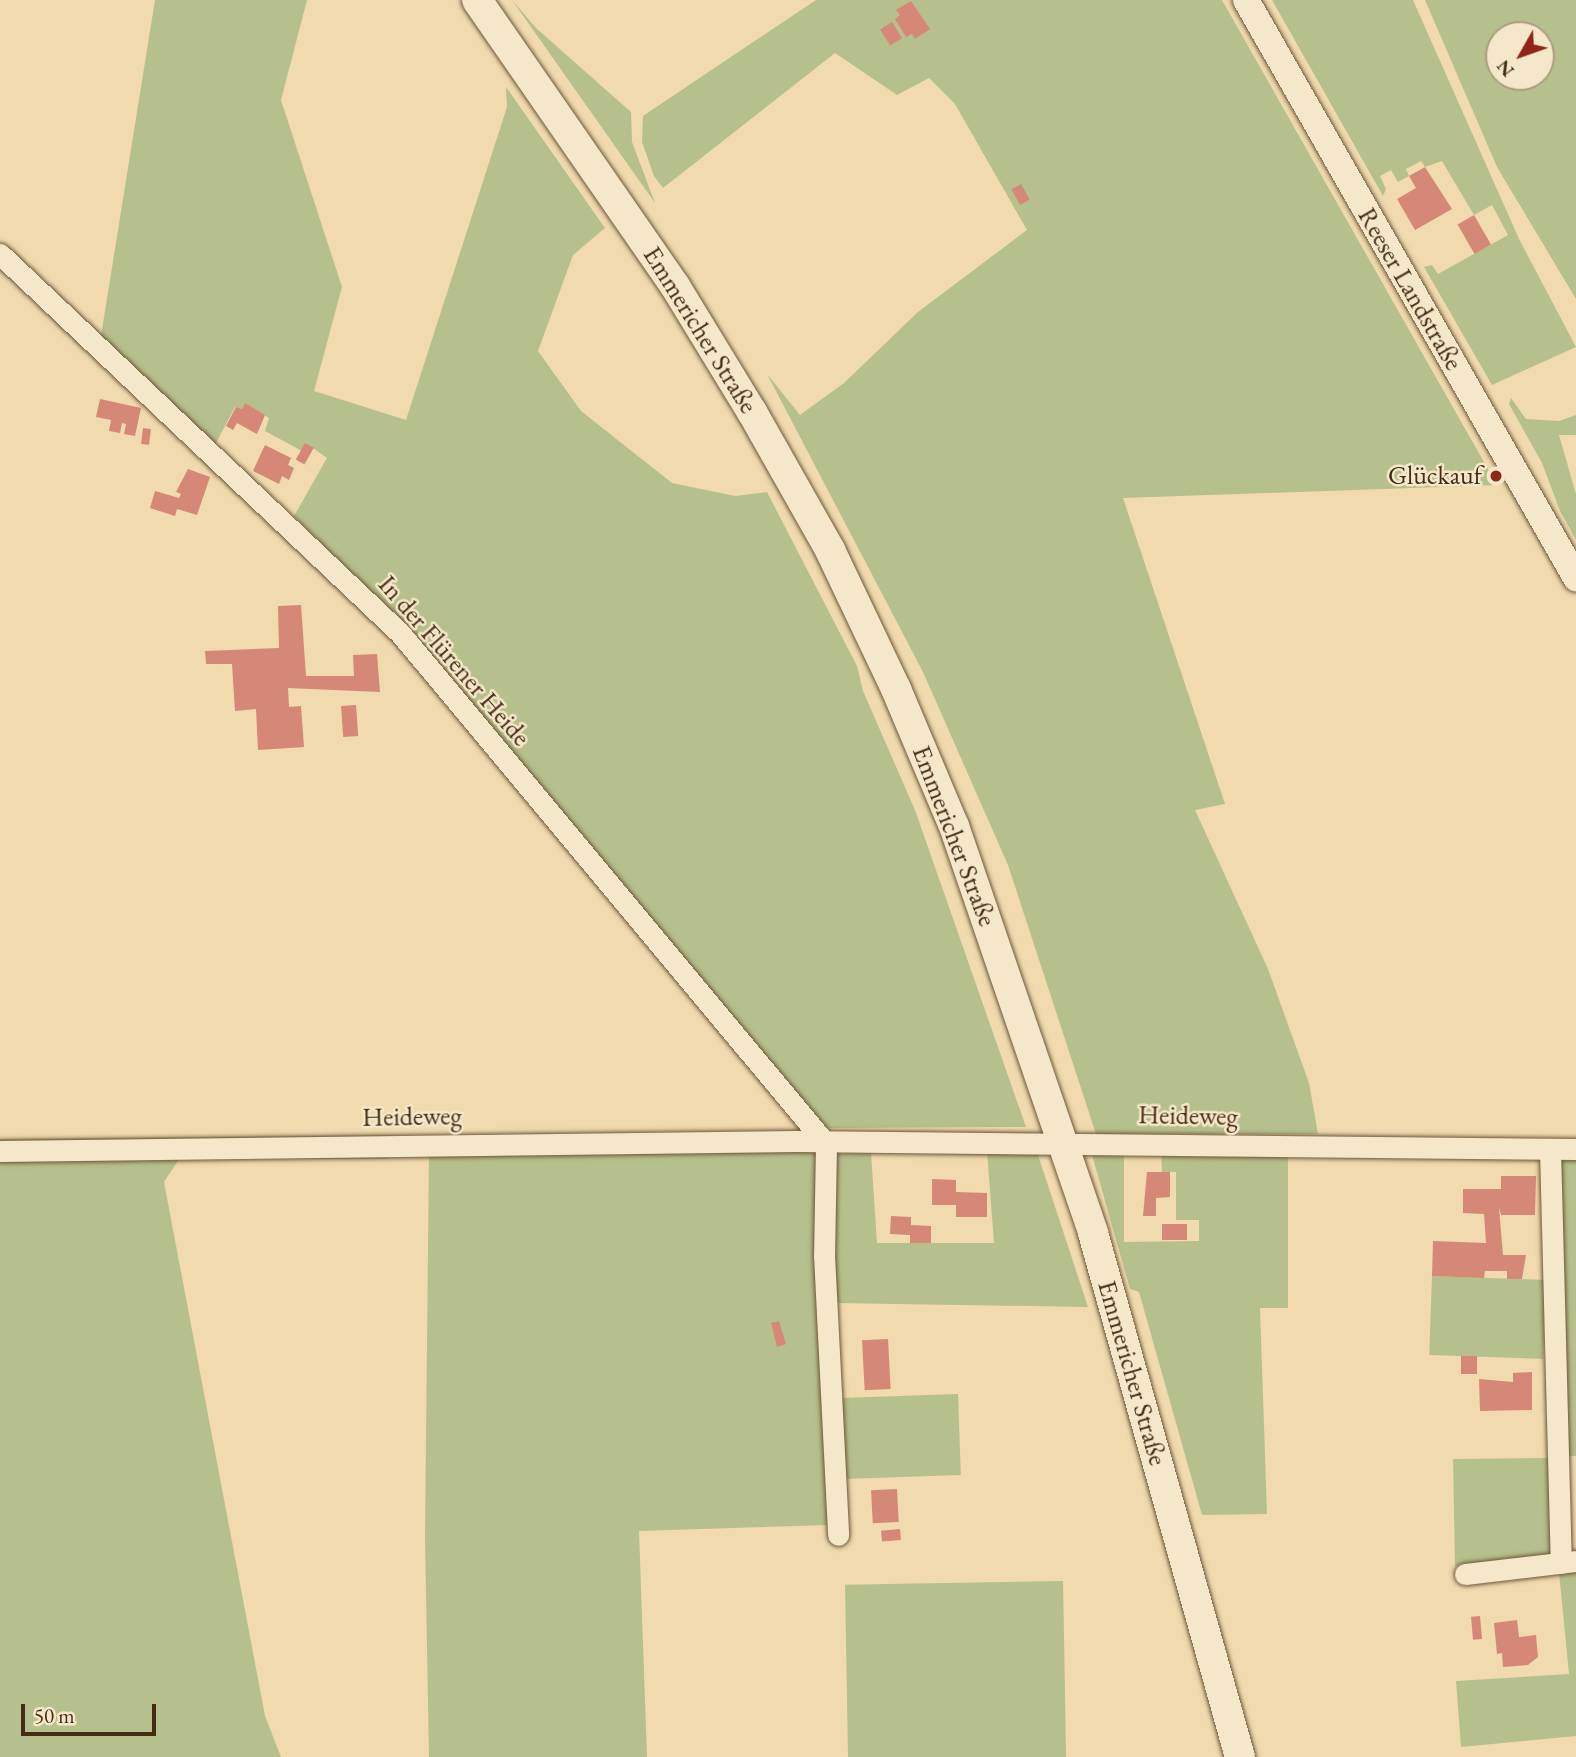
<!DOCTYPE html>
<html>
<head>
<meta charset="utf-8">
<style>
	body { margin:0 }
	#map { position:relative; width:1576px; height:1757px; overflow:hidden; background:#f0daae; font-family:"EB Garamond",serif }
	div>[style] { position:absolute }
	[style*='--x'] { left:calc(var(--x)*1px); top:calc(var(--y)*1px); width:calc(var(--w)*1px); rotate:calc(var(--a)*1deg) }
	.green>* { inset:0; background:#b6c08c; transform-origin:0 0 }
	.building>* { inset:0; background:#d58877; transform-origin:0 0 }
	.roads { filter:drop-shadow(0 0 2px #6e573a) drop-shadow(0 0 2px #6e573a) }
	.minor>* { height:21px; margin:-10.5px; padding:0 10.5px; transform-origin:10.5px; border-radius:10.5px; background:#f5e7ca }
	.tertiary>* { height:26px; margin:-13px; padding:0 13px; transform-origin:13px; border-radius:13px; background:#f5e7ca }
	.secondary>* { height:30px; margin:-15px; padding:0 15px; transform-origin:15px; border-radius:15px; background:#f5e7ca }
	.dots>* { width:19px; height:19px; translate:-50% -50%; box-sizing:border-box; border:4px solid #f5e7ca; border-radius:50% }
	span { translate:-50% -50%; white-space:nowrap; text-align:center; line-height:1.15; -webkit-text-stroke:5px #f5e7ca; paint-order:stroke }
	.street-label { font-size:26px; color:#432b14 }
	.poi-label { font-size:26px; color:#432b14 }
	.right { translate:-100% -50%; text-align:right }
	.north { position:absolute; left:1485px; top:21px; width:70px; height:70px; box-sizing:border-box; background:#f5e7ca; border:2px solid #ae9c81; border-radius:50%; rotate:230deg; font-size:19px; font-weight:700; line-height:28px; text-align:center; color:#432b14 }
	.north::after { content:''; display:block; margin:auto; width:24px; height:32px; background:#8f2418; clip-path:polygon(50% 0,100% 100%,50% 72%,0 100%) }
	.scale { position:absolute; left:21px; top:1704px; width:135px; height:32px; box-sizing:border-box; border:4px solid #432b14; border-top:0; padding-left:9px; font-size:21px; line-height:24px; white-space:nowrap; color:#432b14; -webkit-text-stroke:5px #f5e7ca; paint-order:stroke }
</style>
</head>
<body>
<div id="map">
	<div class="green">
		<i style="clip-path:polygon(155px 0,307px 0,281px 100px,342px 287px,314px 391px,406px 420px,507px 107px,506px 87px,605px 228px,573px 255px,538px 351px,581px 411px,672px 483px,735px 496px,767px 492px,857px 666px,863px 691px,915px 810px,1026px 1127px,820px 1128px,411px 632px,294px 516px,327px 458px,313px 448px,302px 451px,265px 431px,269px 418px,245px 403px,242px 409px,235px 407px,215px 445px,101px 336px)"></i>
		<i style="clip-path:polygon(512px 0,536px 28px,631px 112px,632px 142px,655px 203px)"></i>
		<i style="clip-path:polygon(816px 0,1222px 0,1497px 485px,1123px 498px,1225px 804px,1195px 810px,1268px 969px,1309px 1083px,1318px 1134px,1096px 1134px,1008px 865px,923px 672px,767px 374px,800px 415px,844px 383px,918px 312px,1027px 230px,955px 104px,929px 78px,897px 95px,835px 53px,663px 188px,654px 176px,642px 142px,643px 116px)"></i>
		<i style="clip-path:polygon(1272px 0,1413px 0,1519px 239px,1576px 347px,1492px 385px,1424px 267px,1432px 265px,1438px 274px,1508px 235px,1492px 205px,1474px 215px,1442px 161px,1425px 167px,1421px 161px,1406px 169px,1409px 176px,1398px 182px,1391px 170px,1380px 176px,1386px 189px,1383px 196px)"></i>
		<i style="clip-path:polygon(evenodd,1425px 0,1576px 0,1576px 299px,1497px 167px,1425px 0,1541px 35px,1541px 77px,1499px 77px,1499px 35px,1541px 35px)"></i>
		<i style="clip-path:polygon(1511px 398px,1526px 419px,1559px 421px,1576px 415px,1576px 435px,1559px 435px,1576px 494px,1576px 540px,1560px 511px,1542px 463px,1509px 404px)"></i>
		<i style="clip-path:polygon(392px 1135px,388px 1159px,179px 1159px,164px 1182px,265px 1716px,281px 1757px,0 1757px,0 1139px)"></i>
		<i style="clip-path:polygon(1124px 1146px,1124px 1242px,1199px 1241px,1199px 1220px,1176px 1220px,1176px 1172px,1162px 1172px,1161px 1150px,1288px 1150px,1288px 1308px,1260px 1308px,1267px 1514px,1202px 1515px,1139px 1292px,1130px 1289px,1092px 1155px)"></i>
		<i style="clip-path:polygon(812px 1147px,819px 1155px,828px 1525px,639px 1531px,647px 1757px,429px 1757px,425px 1537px,429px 1151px)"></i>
		<i style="clip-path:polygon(987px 1151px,1038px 1155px,1088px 1307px,836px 1303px,834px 1160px,839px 1154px,871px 1153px,877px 1243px,994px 1243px)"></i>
		<i style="clip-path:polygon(1559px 1158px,1576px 1159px,1576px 1456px,1566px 1456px)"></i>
		<i style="left:1432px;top:1276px;width:114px;height:79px;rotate:2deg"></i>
		<i style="left:958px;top:1394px;width:81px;height:118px;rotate:88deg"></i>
		<i style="clip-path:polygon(1550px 1458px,1553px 1552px,1548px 1558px,1455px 1566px,1453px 1459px)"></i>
		<i style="clip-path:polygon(1576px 1571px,1576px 1736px,1461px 1747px,1456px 1681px,1569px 1674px,1559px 1572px)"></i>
		<i style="left:1063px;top:1581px;width:176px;height:218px;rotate:89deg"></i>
	</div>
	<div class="building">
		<i style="clip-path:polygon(911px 1px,930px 29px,915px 39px,912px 34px,906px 37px,895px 19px,900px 15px,896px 10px)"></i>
		<i style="left:892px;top:22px;width:19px;height:14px;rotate:58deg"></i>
		<i style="clip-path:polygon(1425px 167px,1452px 209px,1415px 230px,1397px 199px,1416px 188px,1409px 176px)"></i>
		<i style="left:1021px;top:184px;width:18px;height:11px;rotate:61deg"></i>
		<i style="left:1474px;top:215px;width:34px;height:19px;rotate:60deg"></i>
		<i style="clip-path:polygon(100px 399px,141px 408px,135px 436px,124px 434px,126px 424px,122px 423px,120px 433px,109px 431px,111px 420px,96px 417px)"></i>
		<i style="clip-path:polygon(245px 403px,265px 415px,257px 434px,237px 423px,233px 430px,226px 426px,236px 407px,242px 409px)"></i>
		<i style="left:143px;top:428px;width:8px;height:16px;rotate:7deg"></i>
		<i style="left:305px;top:443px;width:10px;height:19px;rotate:29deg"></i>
		<i style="clip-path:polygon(265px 445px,291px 458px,288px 465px,294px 468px,289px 480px,282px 476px,279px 484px,253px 471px)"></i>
		<i style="clip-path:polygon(188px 469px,210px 477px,197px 515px,177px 509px,175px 516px,150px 508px,155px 491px,179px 498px,181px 494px,176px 492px)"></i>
		<i style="clip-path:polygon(301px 605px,306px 676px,354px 676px,353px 655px,377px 654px,380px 692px,288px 688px,289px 707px,301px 706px,304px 747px,258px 750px,256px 709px,235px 711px,232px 664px,206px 664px,205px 651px,279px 648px,278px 606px)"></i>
		<i style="left:356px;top:705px;width:31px;height:15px;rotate:86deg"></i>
		<i style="clip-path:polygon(1147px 1172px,1170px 1172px,1170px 1197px,1156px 1198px,1156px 1216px,1143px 1216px)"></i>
		<i style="clip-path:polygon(1501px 1176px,1536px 1176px,1535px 1215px,1501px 1215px,1499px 1208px,1503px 1255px,1526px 1255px,1522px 1279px,1507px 1279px,1507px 1271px,1485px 1271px,1484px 1278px,1432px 1276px,1433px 1241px,1486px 1243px,1484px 1214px,1463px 1213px,1463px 1189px,1501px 1189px)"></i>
		<i style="clip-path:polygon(932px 1179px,956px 1180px,956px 1192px,987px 1193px,987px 1217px,956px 1217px,956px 1205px,932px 1205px)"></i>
		<i style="clip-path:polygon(891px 1216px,911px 1217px,911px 1225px,931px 1226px,931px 1243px,910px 1243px,910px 1235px,890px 1234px)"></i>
		<i style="left:1162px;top:1224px;width:25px;height:16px"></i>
		<i style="clip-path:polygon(779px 1321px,786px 1344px,777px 1347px,771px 1323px)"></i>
		<i style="left:888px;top:1339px;width:50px;height:26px;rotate:87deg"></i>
		<i style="left:1461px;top:1356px;width:16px;height:18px"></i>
		<i style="clip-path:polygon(1532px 1372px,1532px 1410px,1480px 1411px,1479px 1379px,1513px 1382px,1513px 1373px)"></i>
		<i style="left:897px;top:1489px;width:33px;height:26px;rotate:87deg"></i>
		<i style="left:900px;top:1529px;width:11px;height:19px;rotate:85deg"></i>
		<i style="left:1480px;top:1616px;width:23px;height:9px;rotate:85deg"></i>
		<i style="clip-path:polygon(1517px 1620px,1519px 1637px,1536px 1635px,1538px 1657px,1528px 1665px,1503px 1667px,1502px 1653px,1497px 1654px,1494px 1623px)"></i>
	</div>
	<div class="roads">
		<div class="minor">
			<i style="--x:0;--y:254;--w:551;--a:43.46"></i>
			<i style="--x:400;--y:633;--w:665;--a:50.18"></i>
			<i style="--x:826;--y:1144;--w:111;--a:91"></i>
			<i style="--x:824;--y:1255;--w:280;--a:87.1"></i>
			<i style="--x:1550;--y:1149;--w:414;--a:88.5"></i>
			<i style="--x:0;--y:1151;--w:796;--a:-0.72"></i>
			<i style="--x:796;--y:1141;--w:780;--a:0.59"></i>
			<i style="--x:1465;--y:1574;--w:111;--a:-6.7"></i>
		</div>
		<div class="tertiary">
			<i style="--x:1246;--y:0;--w:666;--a:60.28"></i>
		</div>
		<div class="secondary">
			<i style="--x:477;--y:0;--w:348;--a:55.3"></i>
			<i style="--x:675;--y:286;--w:148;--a:58.6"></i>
			<i style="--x:752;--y:412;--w:159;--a:60.5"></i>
			<i style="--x:830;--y:550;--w:154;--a:64.6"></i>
			<i style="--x:896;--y:689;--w:149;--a:67.1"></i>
			<i style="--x:954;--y:826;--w:430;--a:71.1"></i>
			<i style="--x:1093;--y:1233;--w:544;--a:74.33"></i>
		</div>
	</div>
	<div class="dots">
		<i style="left:1496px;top:476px;background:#8f2418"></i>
	</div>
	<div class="street-label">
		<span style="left:1410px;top:289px;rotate:60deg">Reeser Landstraße</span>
		<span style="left:700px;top:330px;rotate:58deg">Emmericher Straße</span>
		<span style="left:454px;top:661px;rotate:49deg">In der Flürener Heide</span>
		<span style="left:954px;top:836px;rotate:69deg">Emmericher Straße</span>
		<span style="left:1188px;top:1116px;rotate:1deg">Heideweg</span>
		<span style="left:412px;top:1117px;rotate:-1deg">Heideweg</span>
		<span style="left:1132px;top:1373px;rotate:74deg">Emmericher Straße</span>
	</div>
	<div class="poi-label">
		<span class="right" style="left:1482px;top:476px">Glückauf</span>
	</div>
	<div class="north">N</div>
	<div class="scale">50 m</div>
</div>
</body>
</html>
